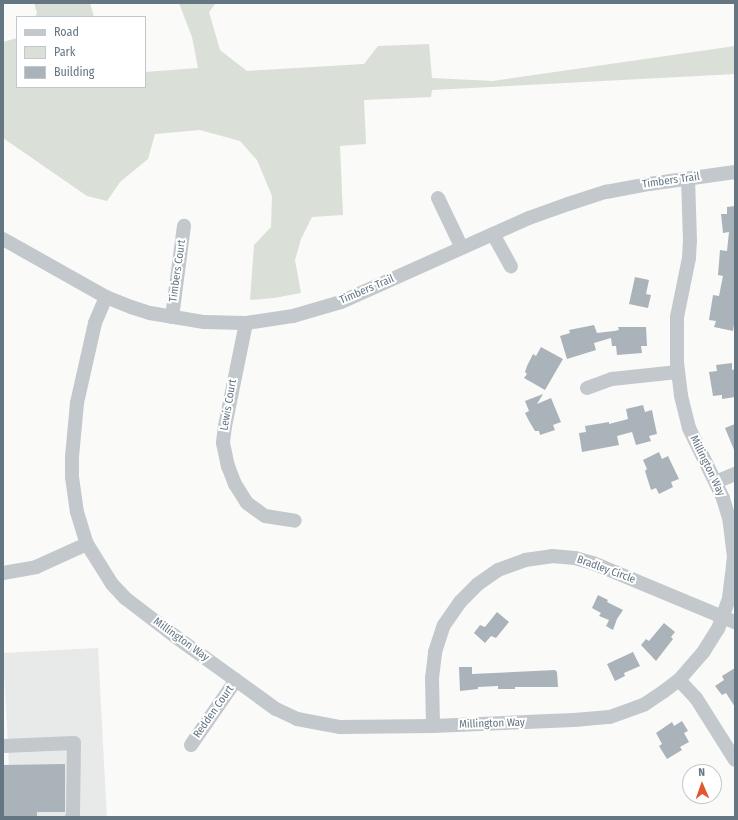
<!DOCTYPE html>
<html>
<head>
<meta charset="utf-8">
<style>
	body { margin:0 }
	#map { position:relative; width:738px; height:820px; overflow:hidden; background:#fafaf8; font-family:"Fira Sans Condensed",sans-serif }
	div>[style] { position:absolute }
	[style*='--x'] { left:calc(var(--x)*1px); top:calc(var(--y)*1px); width:calc(var(--w)*1px); rotate:calc(var(--a)*1deg) }
	.built>* { inset:0; background:#e8e9e9; transform-origin:0 0 }
	.green>* { inset:0; background:#dadfd7 }
	.building>* { inset:0; background:#aab3b9 }
	.minor>* { height:14px; margin:-7px; padding:0 7px; transform-origin:7px; border-radius:7px; background:#c3c8cc }
	span { translate:-50% -50%; white-space:nowrap; text-align:center; line-height:1.15; -webkit-text-stroke:4px #fff; paint-order:stroke }
	.street-label { font-size:11px; color:#657683 }
	.frame { position:absolute; inset:0; border:4px solid #657683; pointer-events:none }
	.legend { position:absolute; left:16px; top:16px; width:130px; height:72px; box-sizing:border-box; background:#fff; border:1px solid #c1c8cd; margin:0; padding:5px 7px; list-style:none; font-size:12px; color:#657683 }
	.legend li { display:flex; align-items:center; gap:8px; height:20px }
	.legend b { width:20px; border:1px solid #c1c8cd }
	.north { position:absolute; left:682px; top:764px; width:40px; height:40px; box-sizing:border-box; background:#fff; border:1px solid #c1c8cd; border-radius:50%; rotate:358deg; font-size:11px; font-weight:700; line-height:16px; text-align:center; color:#657683 }
	.north::after { content:''; display:block; margin:auto; width:14px; height:18px; background:#e4572e; clip-path:polygon(50% 0,100% 100%,50% 72%,0 100%) }
</style>
</head>
<body>
<div id="map">
	<div class="built">
		<i style="left:98px;top:648px;width:169px;height:95px;rotate:87deg"></i>
	</div>
	<div class="green">
		<i style="clip-path:polygon(34px 3px,90px 3px,94px 17px,35px 17px,37px 13px)"></i>
		<i style="clip-path:polygon(179px 3px,216px 3px,209px 12px,220px 50px,247px 71px,364px 64px,378px 46px,429px 44px,432px 78px,493px 81px,735px 46px,735px 74px,432px 90px,431px 97px,364px 100px,366px 144px,340px 146px,343px 215px,312px 217px,301px 239px,295px 260px,301px 293px,274px 298px,250px 300px,254px 245px,271px 227px,272px 196px,257px 160px,240px 141px,200px 130px,155px 134px,148px 159px,120px 182px,107px 201px,87px 196px,3px 138px,3px 42px,17px 38px,17px 87px,145px 87px,145px 72px,198px 68px,192px 37px)"></i>
	</div>
	<div class="building">
		<i style="clip-path:polygon(735px 206px,735px 318px,733px 331px,714px 327px,716px 321px,709px 320px,713px 295px,719px 296px,723px 276px,718px 275px,720px 250px,727px 251px,729px 232px,723px 233px,721px 214px,727px 214px,727px 207px)"></i>
		<i style="clip-path:polygon(635px 277px,649px 280px,646px 294px,651px 295px,648px 308px,629px 304px)"></i>
		<i style="clip-path:polygon(594px 325px,597px 333px,614px 331px,619px 330px,618px 327px,646px 327px,647px 346px,641px 346px,642px 353px,617px 355px,616px 346px,612px 346px,611px 338px,594px 343px,596px 350px,567px 359px,560px 336px,570px 333px,569px 330px)"></i>
		<i style="clip-path:polygon(541px 347px,563px 359px,545px 390px,524px 378px,527px 374px,525px 372px,527px 366px,533px 354px,536px 356px)"></i>
		<i style="clip-path:polygon(732px 363px,732px 370px,735px 369px,735px 397px,722px 399px,722px 395px,713px 396px,709px 372px,717px 371px,716px 365px)"></i>
		<i style="clip-path:polygon(543px 394px,537px 404px,551px 398px,561px 422px,553px 425px,555px 430px,540px 435px,539px 431px,535px 431px,529px 421px,525px 413px,529px 411px,525px 401px)"></i>
		<i style="clip-path:polygon(643px 405px,645px 412px,652px 410px,654px 420px,657px 434px,649px 436px,651px 441px,636px 445px,632px 432px,617px 436px,619px 445px,582px 452px,579px 433px,586px 432px,585px 426px,609px 422px,609px 424px,628px 419px,626px 409px)"></i>
		<i style="clip-path:polygon(735px 424px,735px 452px,725px 428px)"></i>
		<i style="clip-path:polygon(659px 452px,662px 459px,668px 456px,679px 479px,671px 482px,673px 487px,659px 494px,656px 488px,651px 490px,645px 471px,647px 469px,643px 460px)"></i>
		<i style="clip-path:polygon(598px 595px,608px 600px,607px 602px,623px 610px,617px 619px,613px 630px,606px 626px,609px 620px,599px 616px,601px 613px,592px 608px)"></i>
		<i style="clip-path:polygon(497px 612px,509px 622px,496px 638px,491px 636px,485px 643px,474px 633px,480px 625px,485px 627px)"></i>
		<i style="clip-path:polygon(664px 623px,675px 632px,671px 637px,673px 639px,656px 661px,641px 645px,646px 639px,649px 641px)"></i>
		<i style="clip-path:polygon(633px 652px,640px 666px,624px 673px,625px 676px,615px 681px,607px 664px)"></i>
		<i style="clip-path:polygon(459px 667px,472px 667px,472px 674px,555px 670px,557px 672px,558px 687px,515px 687px,515px 689px,498px 689px,498px 686px,478px 687px,478px 689px,460px 691px)"></i>
		<i style="clip-path:polygon(735px 668px,735px 707px,726px 693px,722px 695px,715px 686px,724px 680px,722px 676px)"></i>
		<i style="clip-path:polygon(682px 721px,688px 731px,684px 733px,689px 742px,680px 747px,682px 750px,667px 759px,659px 746px,662px 744px,656px 733px,672px 722px,674px 726px)"></i>
		<i style="clip-path:polygon(65px 764px,65px 812px,37px 812px,37px 817px,3px 817px,3px 765px)"></i>
	</div>
	<div class="minor">
		<i style="--x:438;--y:198;--w:55;--a:64.4"></i>
		<i style="--x:493;--y:234;--w:37;--a:61"></i>
		<i style="--x:3;--y:239;--w:118;--a:29.4"></i>
		<i style="--x:106;--y:297;--w:27;--a:22"></i>
		<i style="--x:131;--y:307;--w:20;--a:18"></i>
		<i style="--x:150;--y:313;--w:55;--a:9.5"></i>
		<i style="--x:204;--y:322;--w:42;--a:1.4"></i>
		<i style="--x:246;--y:323;--w:48;--a:-8.5"></i>
		<i style="--x:293;--y:316;--w:50;--a:-16.3"></i>
		<i style="--x:341;--y:302;--w:206;--a:-24.1"></i>
		<i style="--x:529;--y:218;--w:41;--a:-19.7"></i>
		<i style="--x:568;--y:204;--w:40;--a:-18"></i>
		<i style="--x:606;--y:192;--w:44;--a:-10.5"></i>
		<i style="--x:649;--y:184;--w:87;--a:-7.9"></i>
		<i style="--x:106;--y:297;--w:28;--a:113"></i>
		<i style="--x:95;--y:323;--w:82;--a:102.7"></i>
		<i style="--x:77;--y:403;--w:54;--a:95.3"></i>
		<i style="--x:72;--y:457;--w:20;--a:90"></i>
		<i style="--x:72;--y:477;--w:35;--a:82"></i>
		<i style="--x:77;--y:512;--w:34;--a:73"></i>
		<i style="--x:87;--y:544;--w:47;--a:58"></i>
		<i style="--x:112;--y:584;--w:19;--a:47"></i>
		<i style="--x:125;--y:598;--w:64;--a:37.4"></i>
		<i style="--x:176;--y:637;--w:123;--a:35.8"></i>
		<i style="--x:276;--y:709;--w:23;--a:25"></i>
		<i style="--x:297;--y:719;--w:44;--a:10.5"></i>
		<i style="--x:340;--y:727;--w:93;--a:-0.6"></i>
		<i style="--x:433;--y:726;--w:141;--a:-2.4"></i>
		<i style="--x:574;--y:720;--w:36;--a:-5"></i>
		<i style="--x:610;--y:717;--w:37;--a:-20"></i>
		<i style="--x:645;--y:704;--w:22;--a:-34"></i>
		<i style="--x:663;--y:692;--w:20;--a:-37"></i>
		<i style="--x:679;--y:680;--w:38;--a:-49"></i>
		<i style="--x:704;--y:651;--w:26;--a:-58"></i>
		<i style="--x:718;--y:629;--w:33;--a:-70"></i>
		<i style="--x:729;--y:598;--w:23;--a:-83"></i>
		<i style="--x:732;--y:575;--w:18;--a:-84"></i>
		<i style="--x:734;--y:557;--w:39;--a:-97"></i>
		<i style="--x:729;--y:518;--w:21;--a:-107"></i>
		<i style="--x:723;--y:498;--w:78;--a:-115.9"></i>
		<i style="--x:689;--y:428;--w:34;--a:-104"></i>
		<i style="--x:681;--y:395;--w:32;--a:-97"></i>
		<i style="--x:677;--y:363;--w:46;--a:-90"></i>
		<i style="--x:677;--y:317;--w:60;--a:-78.5"></i>
		<i style="--x:689;--y:258;--w:17;--a:-87"></i>
		<i style="--x:690;--y:241;--w:62;--a:-91.8"></i>
		<i style="--x:172;--y:317;--w:92;--a:-82.5"></i>
		<i style="--x:246;--y:323;--w:105;--a:101.5"></i>
		<i style="--x:225;--y:426;--w:17;--a:97"></i>
		<i style="--x:223;--y:443;--w:24;--a:78"></i>
		<i style="--x:228;--y:466;--w:19;--a:69"></i>
		<i style="--x:235;--y:484;--w:22;--a:58"></i>
		<i style="--x:247;--y:503;--w:22;--a:36"></i>
		<i style="--x:265;--y:516;--w:30;--a:9"></i>
		<i style="--x:587;--y:388;--w:27;--a:-20"></i>
		<i style="--x:612;--y:379;--w:66;--a:-6.1"></i>
		<i style="--x:716;--y:482;--w:21;--a:-23"></i>
		<i style="--x:3;--y:573;--w:34;--a:-10"></i>
		<i style="--x:36;--y:567;--w:56;--a:-24.3"></i>
		<i style="--x:679;--y:680;--w:25;--a:47"></i>
		<i style="--x:696;--y:698;--w:73;--a:57.8"></i>
		<i style="--x:433;--y:726;--w:48;--a:-91.2"></i>
		<i style="--x:432;--y:678;--w:26;--a:-83"></i>
		<i style="--x:435;--y:652;--w:28;--a:-72"></i>
		<i style="--x:444;--y:625;--w:28;--a:-55"></i>
		<i style="--x:460;--y:602;--w:25;--a:-45"></i>
		<i style="--x:478;--y:584;--w:24;--a:-35"></i>
		<i style="--x:498;--y:570;--w:29;--a:-20"></i>
		<i style="--x:525;--y:560;--w:27;--a:-8"></i>
		<i style="--x:552;--y:556;--w:23;--a:5"></i>
		<i style="--x:575;--y:558;--w:19;--a:16"></i>
		<i style="--x:593;--y:563;--w:154;--a:22.6"></i>
		<i style="--x:191;--y:745;--w:79;--a:-55.3"></i>
		<i style="--x:3;--y:746;--w:71;--a:-2.4"></i>
		<i style="--x:74;--y:743;--w:71;--a:90.8"></i>
		<i style="--x:73;--y:814;--w:3;--a:108"></i>
	</div>
	<div class="street-label">
		<span style="left:671px;top:181px;rotate:-8deg">Timbers Trail</span>
		<span style="left:178px;top:271px;rotate:-82deg">Timbers Court</span>
		<span style="left:367px;top:290px;rotate:-23deg">Timbers Trail</span>
		<span style="left:229px;top:405px;rotate:-80deg">Lewis Court</span>
		<span style="left:707px;top:466px;rotate:64deg">Millington Way</span>
		<span style="left:606px;top:570px;rotate:20deg">Bradley Circle</span>
		<span style="left:181px;top:640px;rotate:36deg">Millington Way</span>
		<span style="left:214px;top:712px;rotate:-55deg">Redden Court</span>
		<span style="left:492px;top:724px;rotate:-2deg">Millington Way</span>
	</div>
	<div class="frame"></div>
	<ul class="legend">
	<li><b style="height:5px;background:#c3c8cc"></b>Road</li>
	<li><b style="height:11px;background:#dadfd7"></b>Park</li>
	<li><b style="height:11px;background:#aab3b9"></b>Building</li>
	</ul>
	<div class="north">N</div>
</div>
</body>
</html>
